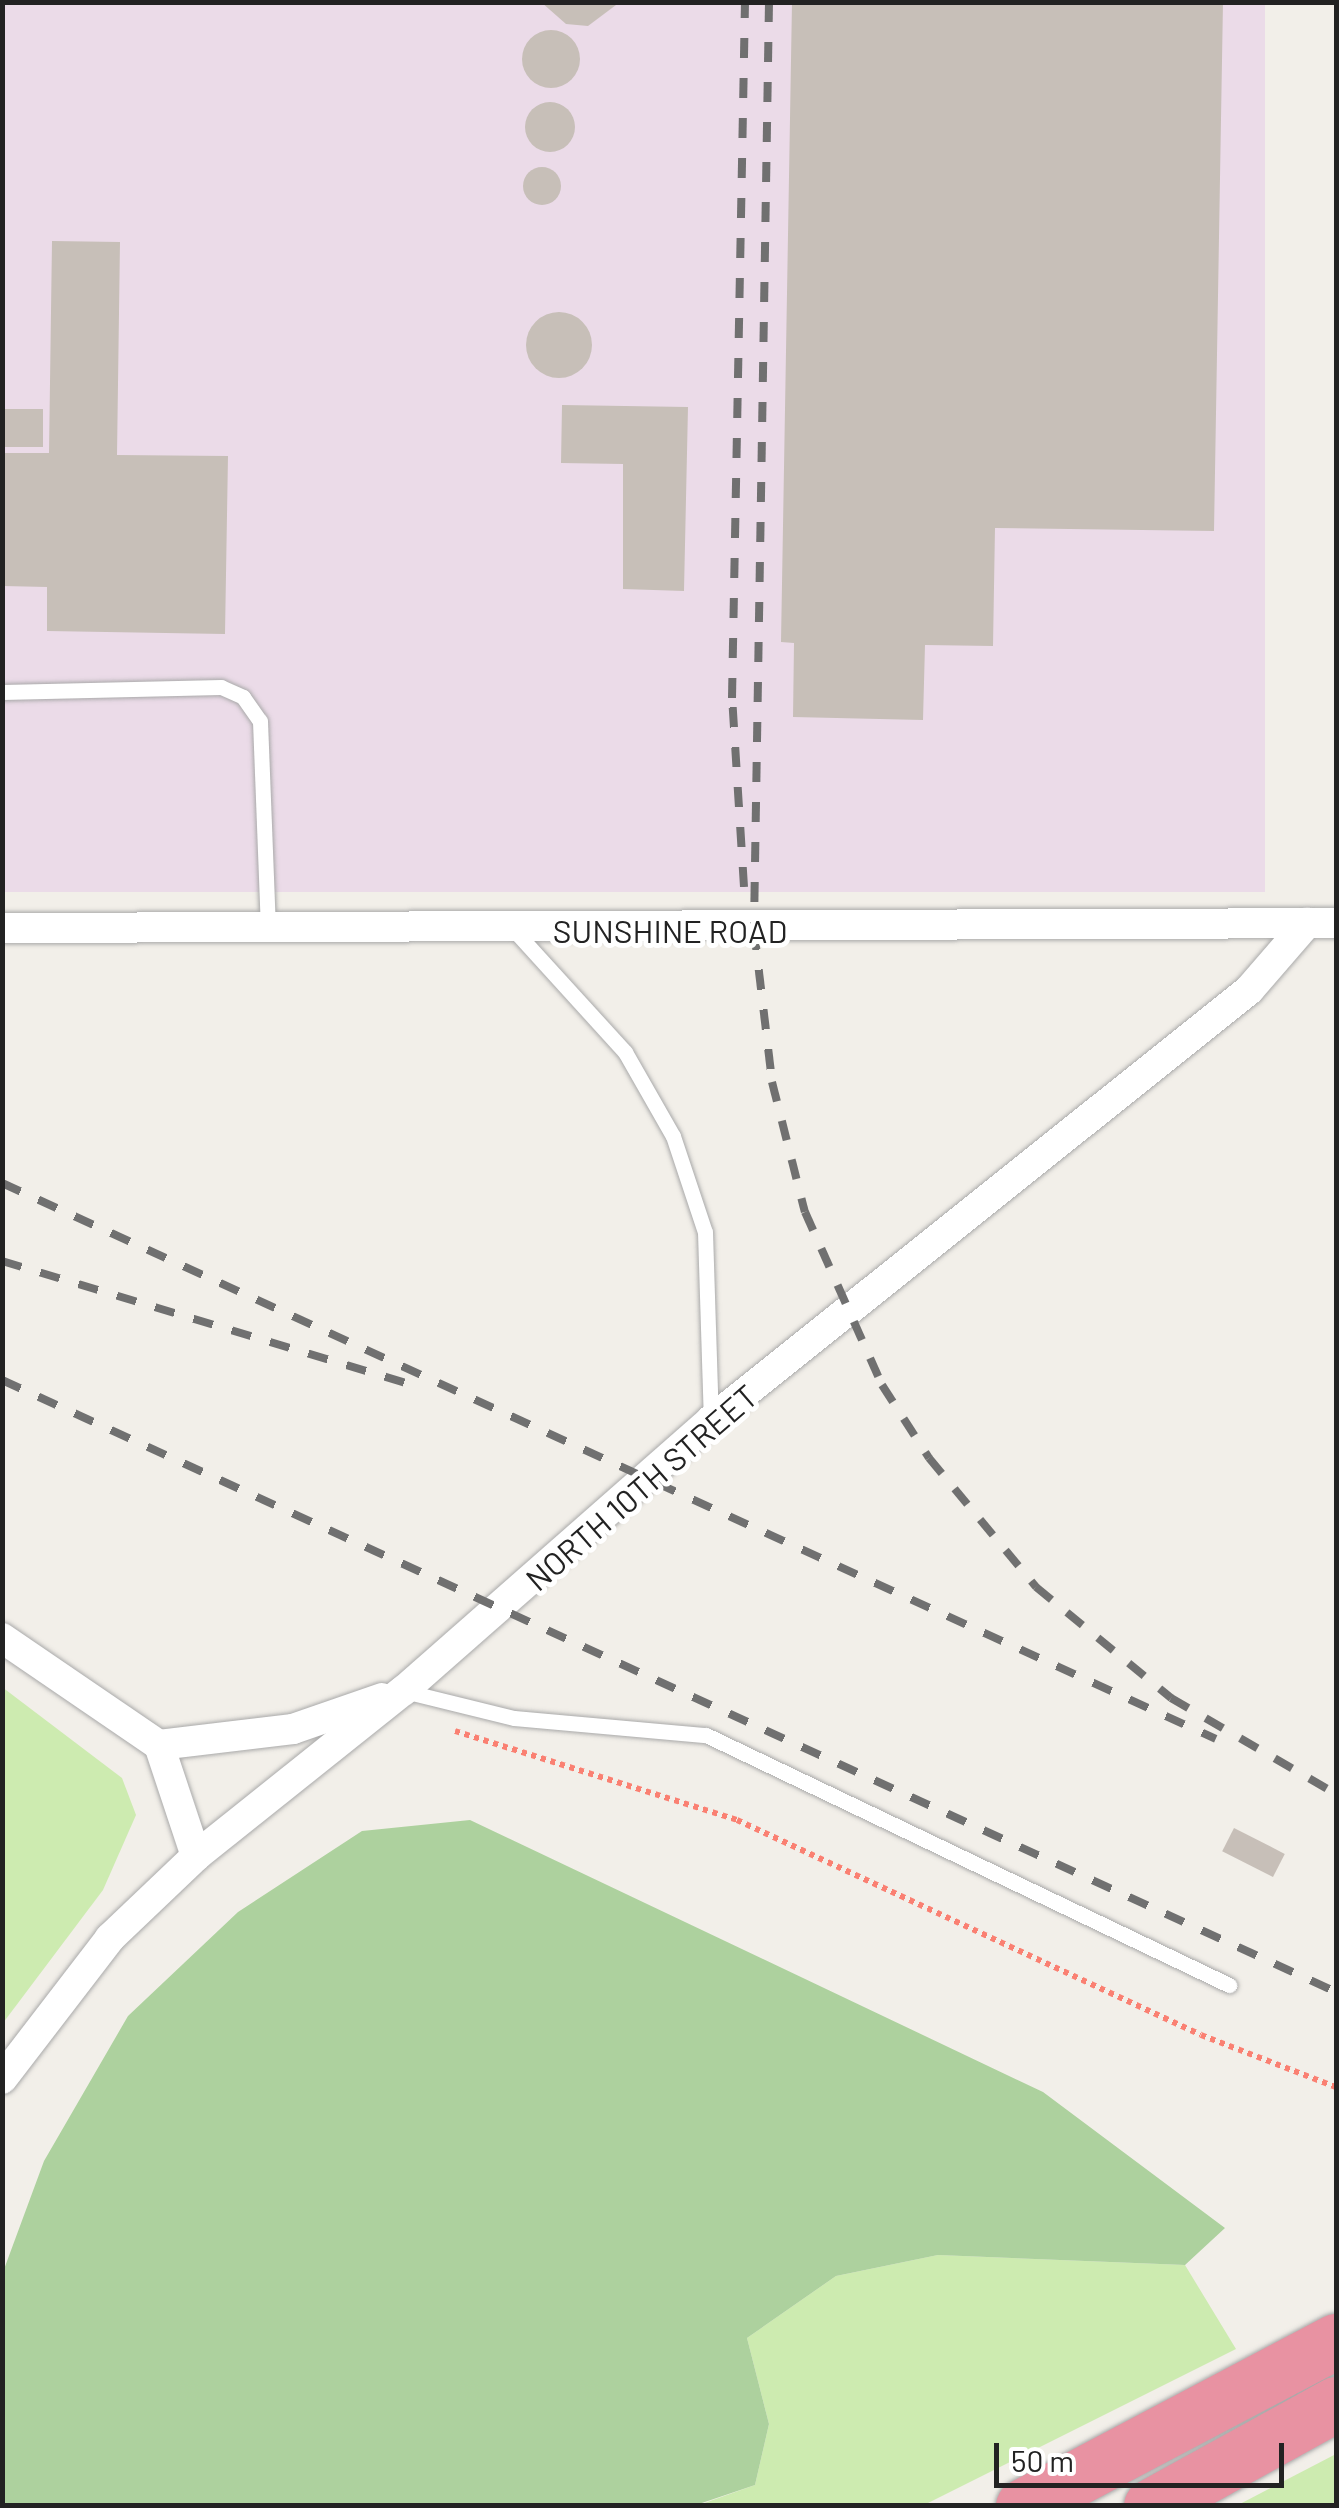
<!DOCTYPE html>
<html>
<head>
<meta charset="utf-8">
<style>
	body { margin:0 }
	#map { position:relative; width:1339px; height:2508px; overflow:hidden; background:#f2efe9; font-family:Barlow,sans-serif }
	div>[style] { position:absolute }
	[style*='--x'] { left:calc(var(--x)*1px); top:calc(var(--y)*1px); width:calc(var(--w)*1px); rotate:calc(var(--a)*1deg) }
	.industrial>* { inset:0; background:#ebdbe8; transform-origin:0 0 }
	.grass>* { inset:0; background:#cdebb0 }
	.forest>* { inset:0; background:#add19e }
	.building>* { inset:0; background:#c7bfb8; transform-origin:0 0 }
	.round { border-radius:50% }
	.path>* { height:6px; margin-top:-3px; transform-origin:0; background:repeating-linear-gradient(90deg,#fa8072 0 5px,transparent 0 10px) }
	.roads { filter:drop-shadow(0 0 2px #a9a9a9) drop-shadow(0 0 2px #a9a9a9) }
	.service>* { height:15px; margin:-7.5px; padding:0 7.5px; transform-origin:7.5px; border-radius:7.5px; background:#fff }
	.minor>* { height:30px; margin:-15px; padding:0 15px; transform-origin:15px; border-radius:15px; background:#fff }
	.motorway>* { height:55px; margin:-27.5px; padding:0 27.5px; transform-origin:27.5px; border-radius:27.5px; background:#e892a2 }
	.rail>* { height:8px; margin-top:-4px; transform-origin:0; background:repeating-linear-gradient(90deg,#707070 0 20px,transparent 0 40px) }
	span { translate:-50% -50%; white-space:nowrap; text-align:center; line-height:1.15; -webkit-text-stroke:10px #fff; paint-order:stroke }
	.street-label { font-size:32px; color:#222 }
	.frame { position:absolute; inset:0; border:5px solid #222; pointer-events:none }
	.scale { position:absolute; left:994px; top:2443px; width:290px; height:45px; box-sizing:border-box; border:5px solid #222; border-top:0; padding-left:12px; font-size:30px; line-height:35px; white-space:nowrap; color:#222; -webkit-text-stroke:8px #fff; paint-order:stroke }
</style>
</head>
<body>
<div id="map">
	<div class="industrial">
		<i style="left:3px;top:3px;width:1262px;height:889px"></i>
	</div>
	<div class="grass">
		<i style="clip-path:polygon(2px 1687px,122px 1778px,136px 1815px,103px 1890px,3px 2023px)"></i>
		<i style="clip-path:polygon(938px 2255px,1185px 2265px,1236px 2349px,924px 2505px,696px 2506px,755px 2485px,769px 2424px,747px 2338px,836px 2276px)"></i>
		<i style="clip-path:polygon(1336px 2454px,1336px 2505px,1238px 2505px)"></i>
	</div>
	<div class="forest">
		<i style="clip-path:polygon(470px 1820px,1043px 2092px,1225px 2228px,1185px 2265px,938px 2255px,836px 2276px,747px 2338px,769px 2424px,755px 2485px,696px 2505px,3px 2505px,3px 2272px,44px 2161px,128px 2016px,238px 1912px,362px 1831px)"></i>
	</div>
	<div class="building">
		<i style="clip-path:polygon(541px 2px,620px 2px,588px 26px,566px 24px)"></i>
		<i style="clip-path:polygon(792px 2px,1223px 2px,1214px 531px,995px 528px,993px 646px,925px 645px,923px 720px,793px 717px,794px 643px,781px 642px)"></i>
		<i class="round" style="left:522px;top:30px;width:58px;height:58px"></i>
		<i class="round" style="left:525px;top:102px;width:50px;height:50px"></i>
		<i class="round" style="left:523px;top:167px;width:38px;height:38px"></i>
		<i style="clip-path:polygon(52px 241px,120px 242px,117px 455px,228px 456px,225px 634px,47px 631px,47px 587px,3px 586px,3px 453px,49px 453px)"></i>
		<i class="round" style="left:526px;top:312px;width:66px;height:66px"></i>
		<i style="clip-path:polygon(562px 405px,688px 407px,684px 591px,623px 589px,623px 464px,561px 463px)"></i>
		<i style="left:2px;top:409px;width:41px;height:38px"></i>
		<i style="left:1234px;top:1828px;width:57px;height:26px;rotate:27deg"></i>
	</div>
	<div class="path">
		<i style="--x:455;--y:1731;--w:296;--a:17.5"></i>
		<i style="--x:737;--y:1820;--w:511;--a:24.86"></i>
		<i style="--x:1201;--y:2035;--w:145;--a:21.1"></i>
	</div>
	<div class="roads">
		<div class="service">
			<i style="--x:2;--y:692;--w:219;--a:-1.3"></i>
			<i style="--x:221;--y:687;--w:24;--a:24"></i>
			<i style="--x:243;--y:697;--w:29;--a:55"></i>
			<i style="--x:260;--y:721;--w:207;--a:87.8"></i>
			<i style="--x:514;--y:930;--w:165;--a:47.7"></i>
			<i style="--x:625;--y:1052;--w:97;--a:60.3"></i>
			<i style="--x:673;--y:1136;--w:101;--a:71.6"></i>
			<i style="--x:705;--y:1232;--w:188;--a:88.2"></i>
			<i style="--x:404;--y:1691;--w:113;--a:13.8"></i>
			<i style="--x:514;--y:1718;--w:193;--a:5.1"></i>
			<i style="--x:706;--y:1735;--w:580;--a:25.55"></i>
		</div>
		<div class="minor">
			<i style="--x:2;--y:928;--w:1334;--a:-0.21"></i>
			<i style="--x:2;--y:1638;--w:190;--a:34.3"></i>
			<i style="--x:159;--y:1745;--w:135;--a:-6.8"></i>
			<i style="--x:293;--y:1729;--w:94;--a:-19.2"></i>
			<i style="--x:159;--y:1745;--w:117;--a:71.6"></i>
			<i style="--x:2;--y:2079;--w:178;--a:-52.5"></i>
			<i style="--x:110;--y:1938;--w:119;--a:-43.6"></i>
			<i style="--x:196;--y:1856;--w:265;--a:-38.6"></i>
			<i style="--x:403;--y:1691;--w:410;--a:-41.3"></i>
			<i style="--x:711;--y:1420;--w:689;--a:-38.63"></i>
			<i style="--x:1249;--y:990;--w:89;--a:-49.1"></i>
		</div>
		<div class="motorway">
			<i style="--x:1023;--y:2506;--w:354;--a:-27.8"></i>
			<i style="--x:1151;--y:2506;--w:211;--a:-28.9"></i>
		</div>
	</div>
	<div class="rail">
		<i style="--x:769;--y:2;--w:928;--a:90.93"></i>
		<i style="--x:754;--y:930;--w:153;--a:83.2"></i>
		<i style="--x:772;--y:1082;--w:134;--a:75.8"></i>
		<i style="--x:805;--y:1212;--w:189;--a:66"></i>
		<i style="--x:882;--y:1385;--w:87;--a:57.2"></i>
		<i style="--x:929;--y:1458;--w:168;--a:50.3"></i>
		<i style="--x:1036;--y:1587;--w:175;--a:39.4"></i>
		<i style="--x:1171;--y:1698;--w:191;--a:30.2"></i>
		<i style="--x:744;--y:887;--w:189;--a:-93.6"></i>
		<i style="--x:732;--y:698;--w:696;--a:-88.93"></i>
		<i style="--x:2;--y:1183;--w:1335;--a:24.61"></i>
		<i style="--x:2;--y:1261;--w:437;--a:16.8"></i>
		<i style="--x:2;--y:1380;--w:1468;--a:24.64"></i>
	</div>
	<div class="street-label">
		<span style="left:670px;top:930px">SUNSHINE ROAD</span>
		<span style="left:641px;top:1487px;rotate:-41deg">NORTH 10TH STREET</span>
	</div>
	<div class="frame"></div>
	<div class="scale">50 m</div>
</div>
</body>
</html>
